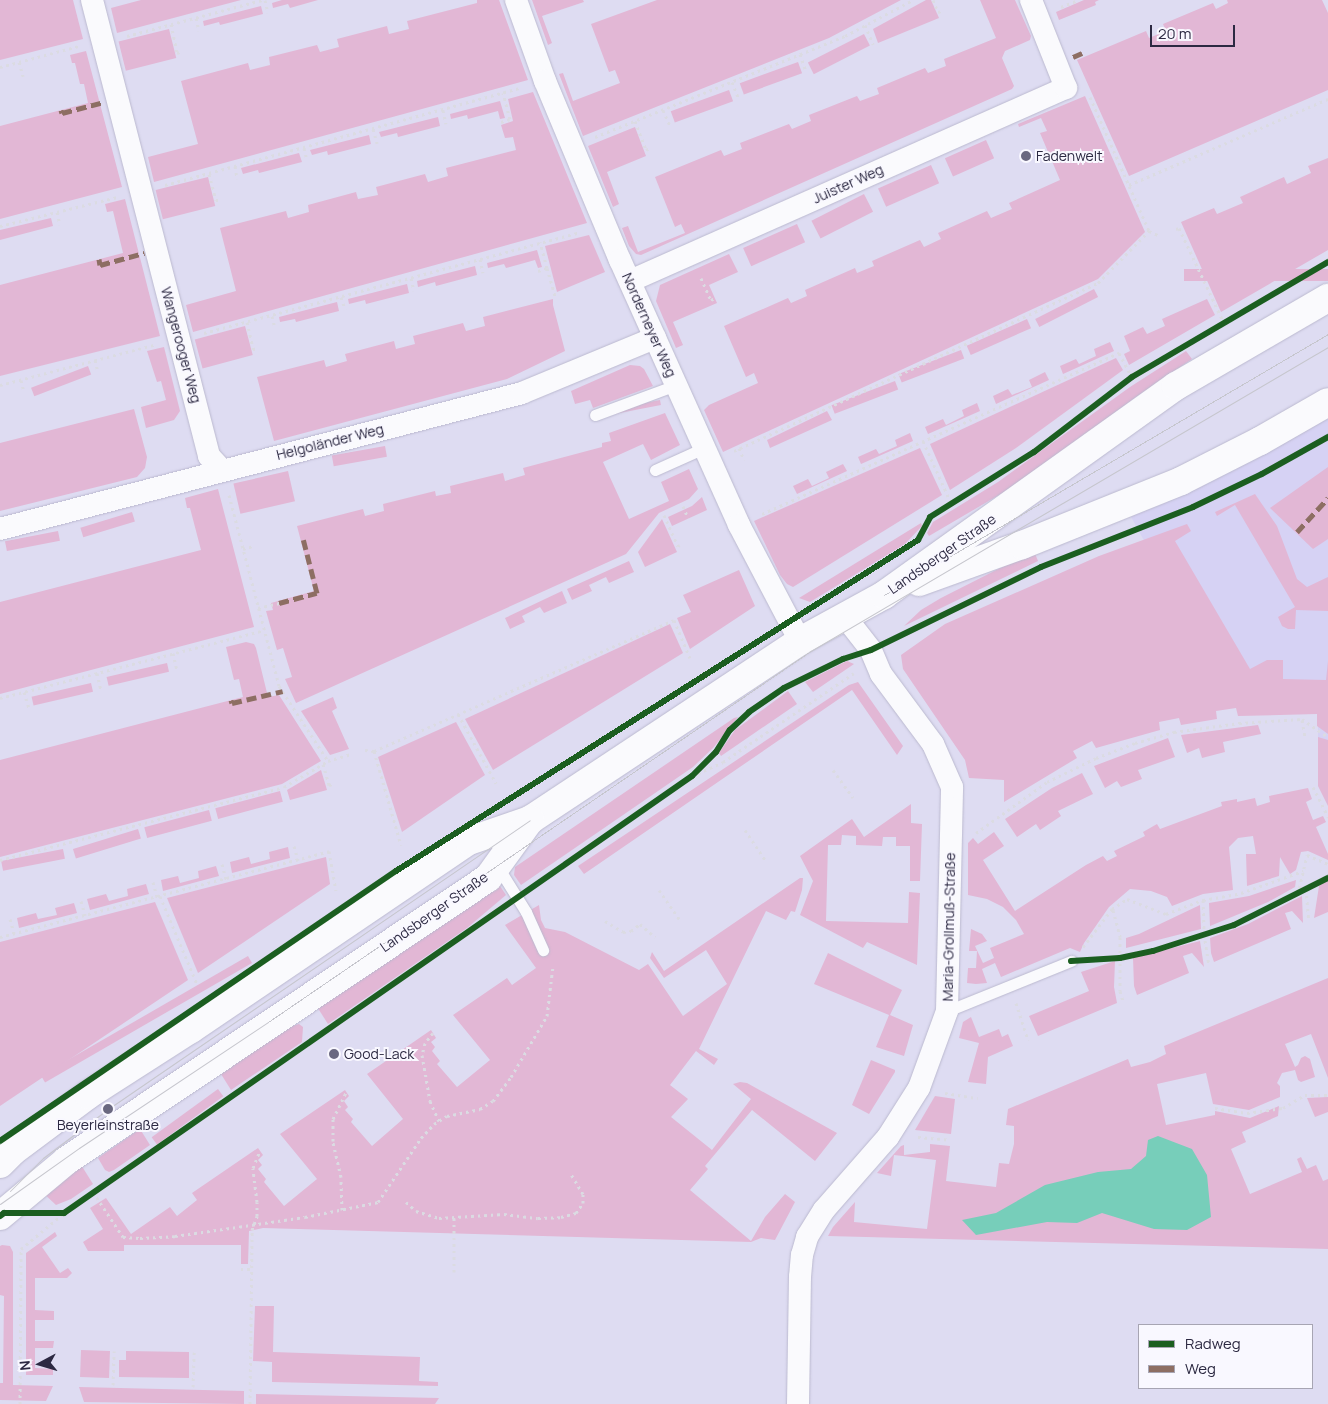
<!DOCTYPE html>
<html>
<head>
<meta charset="utf-8">
<style>
	body { margin:0 }
	#map { position:relative; width:1328px; height:1404px; overflow:hidden; background:#dedcf2; font-family:Manrope,sans-serif }
	div>[style] { position:absolute }
	[style*='--x'] { left:calc(var(--x)*1px); top:calc(var(--y)*1px); width:calc(var(--w)*1px); rotate:calc(var(--a)*1deg) }
	.built>* { inset:0; background:#d6d2f4 }
	.green>* { inset:0; background:#e2b7d5; transform-origin:0 0 }
	.water>* { inset:0; background:#77ceba }
	.path>* { height:3px; margin-top:-1.5px; transform-origin:0; background:repeating-linear-gradient(90deg,#dbdbe2 0 2.5px,transparent 0 6.5px) }
	.roads { filter:drop-shadow(0 0 1px #bbb9cf) drop-shadow(0 0 1px #bbb9cf) }
	.lane>* { height:11px; margin:-5.5px; padding:0 5.5px; transform-origin:5.5px; border-radius:5.5px; background:#fafafd }
	.street>* { height:22px; margin:-11px; padding:0 11px; transform-origin:11px; border-radius:11px; background:#fafafd }
	.secondary>* { height:28px; margin:-14px; padding:0 14px; transform-origin:14px; border-radius:14px; background:#fafafd }
	.tram>* { height:1px; margin:-0.5px; padding:0 0.5px; transform-origin:0.5px; border-radius:0.5px; background:#c6c6cd }
	.quiet>* { height:5px; margin-top:-2.5px; transform-origin:0; background:repeating-linear-gradient(90deg,#8d6e63 0 10px,transparent 0 15px) }
	.cycleway>* { height:6px; margin:-3px; padding:0 3px; transform-origin:3px; border-radius:3px; background:#1b5e20 }
	.dots>* { width:14px; height:14px; translate:-50% -50%; box-sizing:border-box; border:2px solid #f9f8ff; border-radius:50% }
	span { translate:-50% -50%; white-space:nowrap; text-align:center; line-height:1.15; -webkit-text-stroke:4px #f9f8ff; paint-order:stroke }
	.poi-label { font-size:14px; color:#2c2942 }
	.left { translate:0 -50%; text-align:left }
	.street-label { font-size:14px; color:#2c2942 }
	.legend { position:absolute; left:1138px; top:1324px; width:175px; height:65px; box-sizing:border-box; background:#f9f8ff; border:1px solid #a7a5b3; margin:0; padding:6px 9px; list-style:none; font-size:15px; color:#2c2942 }
	.legend li { display:flex; align-items:center; gap:10px; height:25px }
	.legend b { width:25px; border:1px solid #a7a5b3 }
	.north { position:absolute; left:15px; top:1339px; width:50px; height:50px; -webkit-text-stroke:4px #f9f8ff; paint-order:stroke; rotate:264deg; font-size:14px; font-weight:700; line-height:20px; text-align:center; color:#2c2942 }
	.north::after { content:''; display:block; margin:auto; width:18px; height:22px; background:#2c2942; clip-path:polygon(50% 0,100% 100%,50% 72%,0 100%) }
	.scale { position:absolute; left:1150px; top:25px; width:85px; height:22px; box-sizing:border-box; border:2px solid #2c2942; border-top:0; padding-left:6px; font-size:15px; line-height:18px; white-space:nowrap; color:#2c2942; -webkit-text-stroke:4px #f9f8ff; paint-order:stroke }
</style>
</head>
<body>
<div id="map">
	<div class="built">
		<i style="clip-path:polygon(1328px 415px,1328px 779px,1318px 779px,1318px 690px,1219px 678px,1129px 513px)"></i>
	</div>
	<div class="green">
		<i style="clip-path:polygon(0 0,73px 0,83px 39px,0 60px)"></i>
		<i style="clip-path:polygon(141px 0,241px 0,117px 33px,111px 8px)"></i>
		<i style="clip-path:polygon(282px 0,318px 0,290px 8px,288px 4px,273px 8px,272px 3px)"></i>
		<i style="clip-path:polygon(477px 0,499px 0,528px 80px,154px 182px,148px 157px,198px 144px,181px 81px,248px 63px,250px 70px,270px 65px,269px 57px,317px 45px,320px 52px,339px 47px,337px 39px,387px 26px,389px 34px,409px 29px,407px 21px,477px 3px)"></i>
		<i style="clip-path:polygon(532px 0,583px 0,584px 2px,542px 16px,552px 43px,548px 45px)"></i>
		<i style="clip-path:polygon(657px 0,901px 0,829px 38px,583px 136px,559px 74px,563px 73px,573px 101px,620px 83px,615px 70px,609px 72px,591px 24px)"></i>
		<i style="clip-path:polygon(926px 0,931px 0,939px 18px,878px 43px,873px 29px)"></i>
		<i style="clip-path:polygon(980px 0,1015px 0,1031px 36px,1030px 40px,1005px 51px,1002px 58px,1014px 86px,1012px 89px,641px 255px,636px 254px,629px 246px,622px 228px,628px 226px,638px 252px,685px 233px,681px 224px,675px 227px,655px 177px,721px 150px,724px 156px,742px 149px,740px 143px,789px 124px,792px 129px,811px 121px,809px 115px,857px 96px,860px 101px,879px 94px,877px 88px,925px 68px,928px 73px,946px 66px,944px 59px,996px 38px)"></i>
		<i style="clip-path:polygon(1084px 0,1099px 0,1095px 2px,1096px 5px,1059px 20px,1056px 12px)"></i>
		<i style="clip-path:polygon(1227px 0,1322px 0,1328px 13px,1328px 90px,1129px 176px,1077px 60px,1146px 31px,1149px 38px,1166px 31px,1163px 24px,1213px 3px,1216px 9px,1228px 3px)"></i>
		<i style="clip-path:polygon(261px 6px,263px 14px,220px 25px,219px 22px,204px 26px,203px 21px)"></i>
		<i style="left:169px;top:29px;width:30px;height:52px;rotate:76deg"></i>
		<i style="left:864px;top:34px;width:13px;height:63px;rotate:63deg"></i>
		<i style="clip-path:polygon(86px 51px,122px 187px,0 219px,0 126px,88px 103px,84px 84px,80px 84px,75px 63px,72px 63px,70px 55px)"></i>
		<i style="left:798px;top:62px;width:12px;height:62px;rotate:70deg"></i>
		<i style="left:729px;top:90px;width:12px;height:62px;rotate:70deg"></i>
		<i style="clip-path:polygon(533px 92px,587px 223px,193px 332px,186px 305px,236px 291px,220px 228px,286px 211px,288px 218px,309px 212px,308px 205px,356px 192px,358px 199px,378px 195px,376px 187px,425px 174px,428px 182px,448px 176px,446px 168px,516px 150px,513px 137px,505px 138px,501px 125px,513px 121px,508px 99px)"></i>
		<i style="clip-path:polygon(1085px 96px,1145px 232px,1098px 279px,723px 452px,704px 410px,709px 405px,758px 383px,754px 373px,746px 377px,724px 326px,788px 298px,791px 303px,807px 296px,805px 290px,855px 268px,857px 273px,874px 266px,872px 261px,920px 240px,924px 247px,941px 239px,938px 233px,987px 211px,991px 218px,1012px 209px,1009px 203px,1060px 180px,1040px 133px,1047px 131px,1041px 118px,1019px 127px,1018px 124px)"></i>
		<i style="clip-path:polygon(500px 101px,505px 118px,500px 119px,498px 111px,468px 119px,467px 115px,451px 119px,450px 114px)"></i>
		<i style="clip-path:polygon(438px 117px,440px 126px,398px 137px,397px 133px,381px 137px,379px 132px)"></i>
		<i style="clip-path:polygon(635px 127px,646px 156px,607px 172px,619px 204px,613px 207px,588px 146px)"></i>
		<i style="clip-path:polygon(369px 135px,371px 144px,328px 155px,327px 151px,312px 155px,310px 150px)"></i>
		<i style="left:986px;top:140px;width:20px;height:45px;rotate:66deg"></i>
		<i style="clip-path:polygon(299px 153px,302px 162px,259px 173px,258px 170px,243px 174px,241px 168px)"></i>
		<i style="clip-path:polygon(1328px 158px,1328px 250px,1221px 312px,1181px 222px,1214px 208px,1217px 214px,1243px 203px,1240px 197px,1284px 177px,1287px 184px,1311px 173px,1308px 166px)"></i>
		<i style="left:931px;top:165px;width:20px;height:58px;rotate:66deg"></i>
		<i style="left:208px;top:177px;width:30px;height:54px;rotate:76deg"></i>
		<i style="left:864px;top:194px;width:20px;height:59px;rotate:63deg"></i>
		<i style="clip-path:polygon(125px 199px,160px 336px,0 376px,0 285px,123px 253px,113px 211px,107px 212px,105px 204px)"></i>
		<i style="clip-path:polygon(51px 218px,53px 226px,0 240px,0 230px)"></i>
		<i style="left:797px;top:224px;width:20px;height:59px;rotate:66deg"></i>
		<i style="clip-path:polygon(589px 235px,605px 272px,557px 292px,545px 246px)"></i>
		<i style="clip-path:polygon(537px 250px,542px 267px,538px 268px,535px 260px,506px 268px,504px 264px,488px 268px,487px 263px)"></i>
		<i style="clip-path:polygon(729px 254px,738px 272px,709px 285px,717px 303px,673px 322px,683px 345px,676px 348px,656px 301px,660px 285px)"></i>
		<i style="clip-path:polygon(475px 266px,477px 275px,436px 286px,435px 282px,418px 287px,417px 281px)"></i>
		<i style="left:1328px;top:269px;width:12px;height:144px;rotate:90deg"></i>
		<i style="clip-path:polygon(407px 284px,409px 293px,366px 304px,365px 300px,349px 304px,348px 299px)"></i>
		<i style="left:1094px;top:289px;width:9px;height:66px;rotate:63deg"></i>
		<i style="clip-path:polygon(553px 299px,553px 305px,565px 351px,507px 379px,274px 441px,257px 377px,324px 360px,326px 367px,347px 361px,345px 354px,394px 341px,396px 349px,415px 344px,413px 336px,463px 323px,466px 331px,485px 326px,483px 317px)"></i>
		<i style="clip-path:polygon(1207px 299px,1215px 315px,1129px 365px,1124px 354px,1130px 351px,1124px 336px,1143px 327px,1147px 334px,1165px 326px,1162px 319px)"></i>
		<i style="clip-path:polygon(337px 302px,339px 311px,296px 322px,295px 319px,280px 322px,279px 317px)"></i>
		<i style="left:1027px;top:319px;width:10px;height:66px;rotate:66deg"></i>
		<i style="left:245px;top:326px;width:30px;height:52px;rotate:75deg"></i>
		<i style="clip-path:polygon(1110px 342px,1114px 351px,1063px 374px,1060px 366px,1076px 359px,1079px 364px,1096px 356px,1094px 349px)"></i>
		<i style="clip-path:polygon(164px 347px,180px 411px,174px 420px,146px 428px,141px 407px,166px 400px,161px 381px,157px 382px,147px 351px)"></i>
		<i style="left:961px;top:350px;width:9px;height:67px;rotate:69deg"></i>
		<i style="clip-path:polygon(1186px 351px,1192px 359px,1136px 397px,1064px 450px,1004px 492px,929px 536px,927px 533px,933px 522px,998px 482px,1130px 387px)"></i>
		<i style="clip-path:polygon(1116px 358px,1123px 370px,1016px 448px,950px 490px,930px 444px)"></i>
		<i style="clip-path:polygon(630px 365px,640px 366px,644px 369px,653px 386px,593px 408px,590px 400px,575px 404px,571px 391px)"></i>
		<i style="left:88px;top:366px;width:9px;height:61px;rotate:69deg"></i>
		<i style="clip-path:polygon(1045px 372px,1049px 380px,996px 404px,993px 396px,1008px 389px,1012px 395px,1032px 387px,1029px 380px)"></i>
		<i style="left:895px;top:381px;width:9px;height:68px;rotate:69deg"></i>
		<i style="left:660px;top:400px;width:5px;height:58px;rotate:79deg"></i>
		<i style="clip-path:polygon(977px 403px,980px 411px,928px 434px,925px 427px,943px 419px,946px 425px,964px 416px,962px 410px)"></i>
		<i style="clip-path:polygon(134px 409px,147px 457px,145px 468px,137px 477px,0 511px,0 443px)"></i>
		<i style="clip-path:polygon(827px 411px,832px 420px,770px 448px,767px 440px)"></i>
		<i style="clip-path:polygon(665px 413px,680px 445px,651px 460px,643px 444px,603px 462px,629px 519px,669px 501px,661px 482px,689px 469px,698px 489px,689px 499px,659px 513px,626px 554px,296px 703px,285px 679px,292px 677px,283px 648px,277px 650px,266px 611px,273px 610px,271px 603px,314px 591px,297px 526px,363px 509px,365px 516px,384px 511px,383px 504px,435px 491px,436px 496px,451px 493px,450px 486px,503px 473px,505px 481px,525px 475px,523px 468px,602px 447px,602px 443px,611px 441px,609px 433px)"></i>
		<i style="clip-path:polygon(910px 433px,913px 441px,861px 464px,858px 457px,876px 449px,879px 454px,897px 446px,895px 440px)"></i>
		<i style="left:385px;top:446px;width:11px;height:54px;rotate:80deg"></i>
		<i style="clip-path:polygon(920px 448px,942px 495px,793px 587px,787px 584px,780px 575px,754px 521px)"></i>
		<i style="clip-path:polygon(843px 464px,847px 471px,797px 494px,793px 486px,808px 479px,812px 486px,829px 478px,826px 472px)"></i>
		<i style="clip-path:polygon(1328px 467px,1328px 539px,1313px 549px,1270px 508px)"></i>
		<i style="left:288px;top:471px;width:31px;height:56px;rotate:77deg"></i>
		<i style="clip-path:polygon(218px 489px,254px 627px,0 694px,0 602px,201px 550px,190px 508px,187px 508px,185px 498px)"></i>
		<i style="clip-path:polygon(1255px 494px,1277px 526px,1297px 579px,1307px 587px,1328px 577px,1328px 611px,1296px 610px,1295px 629px,1288px 629px,1282px 626px,1278px 617px,1295px 607px,1235px 505px,1217px 516px,1215px 512px)"></i>
		<i style="clip-path:polygon(702px 497px,707px 510px,672px 526px,668px 517px,692px 506px)"></i>
		<i style="left:132px;top:512px;width:10px;height:54px;rotate:73deg"></i>
		<i style="clip-path:polygon(662px 519px,677px 552px,645px 567px,638px 552px)"></i>
		<i style="clip-path:polygon(921px 523px,922px 526px,905px 544px,810px 602px,799px 598px)"></i>
		<i style="clip-path:polygon(1187px 524px,1191px 531px,1175px 541px,1250px 669px,1267px 660px,1283px 660px,1283px 679px,1326px 680px,1328px 661px,1328px 734px,1317px 726px,1317px 714px,1238px 716px,1236px 708px,1216px 711px,1217px 719px,1181px 725px,1179px 718px,1159px 722px,1160px 730px,1096px 748px,1092px 741px,1073px 751px,1077px 758px,1004px 802px,1004px 780px,969px 778px,965px 760px,903px 669px,901px 655px,945px 624px,1099px 556px)"></i>
		<i style="left:58px;top:531px;width:10px;height:54px;rotate:79deg"></i>
		<i style="clip-path:polygon(1034px 551px,1038px 561px,904px 626px,921px 610px,941px 598px)"></i>
		<i style="clip-path:polygon(629px 561px,634px 572px,609px 583px,606px 577px,589px 585px,592px 591px,572px 600px,567px 589px)"></i>
		<i style="clip-path:polygon(739px 570px,755px 606px,690px 649px,677px 618px,691px 612px,683px 595px)"></i>
		<i style="clip-path:polygon(562px 591px,567px 603px,544px 613px,540px 607px,522px 616px,525px 622px,510px 629px,505px 618px)"></i>
		<i style="clip-path:polygon(670px 624px,683px 653px,493px 770px,465px 719px)"></i>
		<i style="clip-path:polygon(246px 642px,254px 644px,256px 648px,268px 697px,279px 695px,321px 761px,282px 784px,0 857px,0 760px,243px 697px,239px 679px,234px 680px,226px 647px)"></i>
		<i style="clip-path:polygon(847px 661px,854px 664px,813px 692px,805px 682px)"></i>
		<i style="left:167px;top:663px;width:9px;height:62px;rotate:77deg"></i>
		<i style="clip-path:polygon(858px 682px,903px 746px,897px 755px,852px 690px,584px 874px,578px 866px,849px 685px)"></i>
		<i style="left:91px;top:683px;width:9px;height:61px;rotate:77deg"></i>
		<i style="clip-path:polygon(788px 691px,797px 704px,721px 756px,719px 753px,735px 730px)"></i>
		<i style="clip-path:polygon(333px 697px,337px 708px,332px 711px,349px 749px,330px 755px,301px 711px)"></i>
		<i style="clip-path:polygon(738px 717px,713px 748px,693px 767px,521px 885px,514px 875px,515px 867px,734px 718px)"></i>
		<i style="clip-path:polygon(456px 722px,485px 775px,402px 832px,378px 757px)"></i>
		<i style="clip-path:polygon(1258px 725px,1261px 734px,1223px 742px,1225px 752px,1202px 758px,1199px 748px,1187px 753px,1181px 735px)"></i>
		<i style="clip-path:polygon(1318px 737px,1328px 740px,1328px 806px,1318px 786px)"></i>
		<i style="clip-path:polygon(1168px 738px,1175px 757px,1138px 770px,1142px 779px,1121px 787px,1117px 781px,1105px 788px,1094px 766px)"></i>
		<i style="clip-path:polygon(321px 770px,327px 790px,290px 800px,287px 790px)"></i>
		<i style="clip-path:polygon(1082px 773px,1093px 794px,1058px 811px,1061px 816px,1040px 830px,1036px 824px,1017px 837px,1005px 819px,1052px 788px)"></i>
		<i style="clip-path:polygon(1308px 788px,1312px 799px,1306px 802px,1313px 820px,1323px 816px,1326px 822px,1316px 827px,1328px 854px,1328px 860px,1308px 851px,1301px 852px,1296px 870px,1290px 874px,1280px 857px,1279px 876px,1247px 886px,1246px 854px,1256px 854px,1253px 836px,1238px 838px,1229px 847px,1233px 890px,1203px 894px,1172px 906px,1167px 897px,1151px 891px,1130px 889px,1109px 907px,1084px 943px,1080px 952px,1070px 948px,1001px 977px,995px 963px,982px 969px,987px 983px,976px 984px,967px 983px,968px 968px,976px 968px,977px 951px,969px 951px,971px 929px,982px 934px,987px 941px,975px 946px,983px 963px,994px 958px,990px 948px,1024px 934px,1016px 920px,1003px 907px,987px 899px,968px 895px,968px 843px,973px 838px,978px 844px,994px 832px,1004px 846px,983px 860px,1015px 911px,1086px 865px,1103px 856px,1107px 861px,1117px 856px,1114px 851px,1145px 836px,1143px 832px,1157px 824px,1160px 829px,1222px 806px,1221px 802px,1237px 799px,1237px 802px,1255px 798px,1257px 806px,1270px 802px,1269px 796px)"></i>
		<i style="left:280px;top:791px;width:11px;height:67px;rotate:75deg"></i>
		<i style="clip-path:polygon(911px 804px,911px 823px,922px 824px,920px 881px,910px 881px,910px 846px,896px 846px,896px 837px,883px 837px,882px 846px,856px 845px,856px 836px,842px 835px,841px 845px,828px 845px,826px 921px,908px 923px,909px 892px,920px 893px,917px 965px,867px 942px,863px 948px,800px 915px,813px 881px,800px 856px,852px 819px,864px 837px)"></i>
		<i style="left:209px;top:810px;width:11px;height:67px;rotate:75deg"></i>
		<i style="left:138px;top:829px;width:10px;height:68px;rotate:73deg"></i>
		<i style="clip-path:polygon(288px 847px,290px 858px,232px 873px,230px 862px,249px 857px,251px 864px,270px 859px,269px 852px)"></i>
		<i style="left:63px;top:849px;width:10px;height:63px;rotate:79deg"></i>
		<i style="clip-path:polygon(326px 857px,330px 884px,198px 973px,167px 898px)"></i>
		<i style="clip-path:polygon(216px 866px,219px 876px,163px 891px,161px 880px,178px 876px,180px 883px,199px 878px,198px 871px)"></i>
		<i style="clip-path:polygon(800px 878px,803px 878px,802px 890px,795px 912px,791px 911px,786px 920px,766px 911px,699px 1049px,718px 1059px,714px 1065px,696px 1051px,670px 1085px,688px 1099px,671px 1117px,712px 1150px,751px 1099px,733px 1084px,740px 1082px,747px 1083px,837px 1133px,815px 1161px,752px 1110px,705px 1166px,708px 1169px,690px 1190px,751px 1241px,765px 1217px,785px 1194px,795px 1202px,775px 1240px,761px 1238px,751px 1242px,263px 1228px,249px 1231px,248px 1264px,241px 1264px,241px 1245px,124px 1245px,124px 1251px,88px 1251px,83px 1242px,103px 1229px,90px 1208px,106px 1198px,131px 1234px,170px 1207px,177px 1216px,197px 1200px,192px 1193px,258px 1148px,263px 1155px,258px 1160px,262px 1165px,258px 1169px,266px 1179px,264px 1182px,284px 1206px,317px 1179px,280px 1134px,345px 1090px,349px 1096px,344px 1101px,348px 1107px,345px 1110px,353px 1119px,351px 1122px,372px 1146px,403px 1119px,367px 1074px,431px 1030px,436px 1038px,431px 1042px,435px 1047px,432px 1051px,440px 1061px,437px 1064px,457px 1087px,490px 1060px,453px 1015px,507px 978px,512px 985px,536px 968px,505px 925px,539px 905px,541px 920px,545px 928px,565px 932px,639px 970px,648px 964px,683px 1016px,727px 984px,706px 950px,664px 978px,650px 958px,652px 952px,664px 971px)"></i>
		<i style="clip-path:polygon(1296px 880px,1295px 887px,1268px 902px,1210px 926px,1209px 903px,1249px 896px)"></i>
		<i style="clip-path:polygon(1328px 880px,1328px 912px,1314px 918px,1319px 886px)"></i>
		<i style="clip-path:polygon(146px 884px,149px 894px,90px 910px,87px 899px,106px 894px,109px 901px,128px 896px,127px 889px)"></i>
		<i style="clip-path:polygon(491px 884px,500px 886px,506px 895px,467px 928px,328px 1024px,312px 999px)"></i>
		<i style="clip-path:polygon(1302px 896px,1303px 923px,1292px 911px,1285px 913px,1291px 929px,1214px 962px,1211px 953px,1210px 938px,1248px 924px)"></i>
		<i style="clip-path:polygon(155px 902px,188px 980px,0 1106px,0 942px)"></i>
		<i style="clip-path:polygon(74px 903px,77px 913px,19px 928px,17px 918px,36px 913px,38px 919px,57px 915px,55px 908px)"></i>
		<i style="clip-path:polygon(1200px 905px,1201px 929px,1126px 948px,1126px 938px,1139px 934px)"></i>
		<i style="clip-path:polygon(1200px 941px,1204px 967px,1192px 953px,1183px 956px,1189px 973px,1137px 995px,1134px 986px,1133px 958px)"></i>
		<i style="clip-path:polygon(828px 953px,902px 990px,890px 1015px,913px 1025px,904px 1056px,876px 1047px,889px 1015px,814px 984px)"></i>
		<i style="left:248px;top:956px;width:8px;height:239px;rotate:60deg"></i>
		<i style="clip-path:polygon(1115px 961px,1114px 987px,1117px 1003px,1038px 1036px,1029px 1016px,1089px 991px,1081px 972px)"></i>
		<i style="clip-path:polygon(1328px 978px,1328px 1078px,1311px 1034px,1285px 1044px,1295px 1067px,1298px 1065px,1301px 1058px,1305px 1056px,1310px 1059px,1315px 1077px,1301px 1082px,1298px 1080px,1295px 1070px,1282px 1073px,1277px 1083px,1280px 1086px,1280px 1097px,1249px 1110px,1213px 1104px,1206px 1073px,1157px 1084px,1166px 1125px,1215px 1115px,1215px 1111px,1250px 1118px,1279px 1106px,1278px 1116px,1242px 1132px,1246px 1142px,1231px 1149px,1250px 1194px,1302px 1172px,1297px 1159px,1301px 1157px,1307px 1169px,1316px 1165px,1323px 1181px,1328px 1179px,1328px 1249px,828px 1236px,833px 1227px,855px 1202px,854px 1222px,927px 1229px,936px 1160px,894px 1155px,891px 1176px,877px 1173px,901px 1146px,904px 1145px,904px 1155px,930px 1152px,930px 1144px,950px 1146px,946px 1181px,996px 1187px,999px 1163px,1009px 1164px,1014px 1144px,1014px 1126px,1006px 1125px,1008px 1109px,1128px 1059px,1131px 1067px,1150px 1062px,1166px 1054px,1164px 1046px)"></i>
		<i style="clip-path:polygon(971px 1017px,979px 1037px,999px 1029px,1002px 1037px,1008px 1034px,1013px 1046px,988px 1057px,986px 1084px,968px 1082px,979px 1043px,959px 1038px,963px 1022px)"></i>
		<i style="clip-path:polygon(299px 1024px,303px 1027px,302px 1042px,231px 1090px,221px 1074px,289px 1027px)"></i>
		<i style="clip-path:polygon(871px 1060px,895px 1070px,895px 1072px,869px 1114px,852px 1105px)"></i>
		<i style="left:218px;top:1089px;width:9px;height:82px;rotate:54deg"></i>
		<i style="clip-path:polygon(935px 1096px,955px 1099px,951px 1134px,915px 1130px)"></i>
		<i style="clip-path:polygon(1328px 1097px,1328px 1112px,1315px 1117px,1307px 1098px)"></i>
		<i style="clip-path:polygon(140px 1129px,150px 1145px,114px 1170px,109px 1172px,105px 1170px,98px 1158px)"></i>
		<i style="clip-path:polygon(78px 1160px,93px 1184px,71px 1199px,56px 1205px,41px 1191px)"></i>
		<i style="clip-path:polygon(55px 1232px,57px 1236px,42px 1247px,60px 1273px,68px 1268px,72px 1273px,67px 1278px,35px 1278px,35px 1310px,54px 1311px,54px 1320px,35px 1320px,35px 1341px,54px 1341px,53px 1348px,35px 1348px,35px 1368px,53px 1369px,53px 1375px,26px 1375px,26px 1253px)"></i>
		<i style="clip-path:polygon(2px 1245px,10px 1246px,13px 1252px,13px 1385px,53px 1386px,46px 1401px,0 1400px,0 1383px,3px 1383px,4px 1296px,0 1295px,0 1246px)"></i>
		<i style="clip-path:polygon(255px 1306px,274px 1306px,273px 1352px,420px 1357px,419px 1381px,438px 1382px,438px 1386px,272px 1382px,272px 1362px,253px 1361px)"></i>
		<i style="left:81px;top:1350px;width:29px;height:27px;rotate:2deg"></i>
		<i style="clip-path:polygon(126px 1351px,189px 1352px,189px 1378px,119px 1377px,119px 1360px,126px 1360px)"></i>
		<i style="clip-path:polygon(79px 1387px,244px 1391px,244px 1404px,84px 1402px)"></i>
		<i style="clip-path:polygon(256px 1394px,439px 1398px,435px 1404px,256px 1404px)"></i>
	</div>
	<div class="water">
		<i style="clip-path:polygon(1158px 1136px,1192px 1149px,1207px 1175px,1211px 1217px,1187px 1230px,1154px 1229px,1102px 1213px,1077px 1223px,1047px 1222px,976px 1235px,962px 1220px,996px 1213px,1045px 1185px,1098px 1172px,1131px 1169px,1146px 1156px,1148px 1140px)"></i>
	</div>
	<div class="path">
		<i style="--x:265;--y:0;--w:13;--a:77"></i>
		<i style="--x:933;--y:0;--w:13;--a:67"></i>
		<i style="--x:938;--y:12;--w:3;--a:-18"></i>
		<i style="--x:1061;--y:7;--w:18;--a:-22"></i>
		<i style="--x:196;--y:18;--w:13;--a:77"></i>
		<i style="--x:171;--y:24;--w:30;--a:78"></i>
		<i style="--x:177;--y:53;--w:3;--a:-18"></i>
		<i style="--x:865;--y:25;--w:21;--a:67"></i>
		<i style="--x:127;--y:36;--w:140;--a:-14.9"></i>
		<i style="--x:800;--y:54;--w:18;--a:71"></i>
		<i style="--x:19;--y:62;--w:15;--a:74"></i>
		<i style="--x:0;--y:67;--w:82;--a:-14.9"></i>
		<i style="--x:732;--y:82;--w:18;--a:68"></i>
		<i style="--x:1090;--y:97;--w:146;--a:66.2"></i>
		<i style="--x:443;--y:110;--w:14;--a:78"></i>
		<i style="--x:663;--y:110;--w:17;--a:66"></i>
		<i style="--x:635;--y:121;--w:31;--a:69"></i>
		<i style="--x:646;--y:150;--w:4;--a:-27"></i>
		<i style="--x:501;--y:122;--w:9;--a:-18"></i>
		<i style="--x:510;--y:119;--w:27;--a:-105"></i>
		<i style="--x:373;--y:129;--w:15;--a:74"></i>
		<i style="--x:595;--y:137;--w:270;--a:-22"></i>
		<i style="--x:845;--y:36;--w:77;--a:-27.9"></i>
		<i style="--x:304;--y:148;--w:12;--a:76"></i>
		<i style="--x:235;--y:166;--w:13;--a:81"></i>
		<i style="--x:209;--y:174;--w:27;--a:75"></i>
		<i style="--x:216;--y:200;--w:3;--a:0"></i>
		<i style="--x:165;--y:185;--w:368;--a:-15.3"></i>
		<i style="--x:1129;--y:185;--w:217;--a:-23.4"></i>
		<i style="--x:57;--y:212;--w:13;--a:77"></i>
		<i style="--x:0;--y:226;--w:121;--a:-13.9"></i>
		<i style="--x:1176;--y:229;--w:3;--a:-18"></i>
		<i style="--x:1179;--y:228;--w:105;--a:64.7"></i>
		<i style="--x:1149;--y:231;--w:12;--a:24"></i>
		<i style="--x:480;--y:259;--w:14;--a:78"></i>
		<i style="--x:547;--y:268;--w:32;--a:74"></i>
		<i style="--x:538;--y:271;--w:9;--a:-18"></i>
		<i style="--x:547;--y:268;--w:27;--a:-105"></i>
		<i style="--x:411;--y:278;--w:13;--a:77"></i>
		<i style="--x:701;--y:278;--w:24;--a:66"></i>
		<i style="--x:711;--y:300;--w:4;--a:-27"></i>
		<i style="--x:341;--y:297;--w:13;--a:72"></i>
		<i style="--x:272;--y:316;--w:12;--a:76"></i>
		<i style="--x:247;--y:322;--w:28;--a:77"></i>
		<i style="--x:253;--y:349;--w:3;--a:0"></i>
		<i style="--x:204;--y:333;--w:389;--a:-15"></i>
		<i style="--x:95;--y:360;--w:12;--a:76"></i>
		<i style="--x:21;--y:380;--w:12;--a:76"></i>
		<i style="--x:0;--y:385;--w:159;--a:-14.6"></i>
		<i style="--x:923;--y:441;--w:68;--a:65.7"></i>
		<i style="--x:739;--y:448;--w:13;--a:67"></i>
		<i style="--x:734;--y:451;--w:401;--a:-24.8"></i>
		<i style="--x:1098;--y:283;--w:73;--a:-45.6"></i>
		<i style="--x:229;--y:495;--w:197;--a:75.3"></i>
		<i style="--x:279;--y:686;--w:90;--a:56.8"></i>
		<i style="--x:683;--y:506;--w:13;--a:67"></i>
		<i style="--x:762;--y:514;--w:392;--a:-24.3"></i>
		<i style="--x:1119;--y:353;--w:27;--a:62"></i>
		<i style="--x:664;--y:515;--w:34;--a:66"></i>
		<i style="--x:678;--y:546;--w:2;--a:-27"></i>
		<i style="--x:243;--y:549;--w:10;--a:-17"></i>
		<i style="--x:258;--y:608;--w:22;--a:-13"></i>
		<i style="--x:173;--y:653;--w:17;--a:77"></i>
		<i style="--x:97;--y:673;--w:17;--a:77"></i>
		<i style="--x:24;--y:692;--w:17;--a:73"></i>
		<i style="--x:0;--y:698;--w:273;--a:-14.4"></i>
		<i style="--x:458;--y:714;--w:79;--a:61.2"></i>
		<i style="--x:1302;--y:720;--w:17;--a:80"></i>
		<i style="--x:365;--y:750;--w:9;--a:6"></i>
		<i style="--x:374;--y:751;--w:327;--a:-23.6"></i>
		<i style="--x:674;--y:620;--w:41;--a:67.2"></i>
		<i style="--x:374;--y:751;--w:98;--a:74"></i>
		<i style="--x:323;--y:764;--w:22;--a:74"></i>
		<i style="--x:329;--y:785;--w:4;--a:-14"></i>
		<i style="--x:833;--y:770;--w:34;--a:54"></i>
		<i style="--x:692;--y:776;--w:34;--a:-24"></i>
		<i style="--x:723;--y:762;--w:158;--a:-34.2"></i>
		<i style="--x:1313;--y:787;--w:34;--a:63"></i>
		<i style="--x:745;--y:830;--w:36;--a:56"></i>
		<i style="--x:976;--y:833;--w:87;--a:-35.7"></i>
		<i style="--x:1047;--y:782;--w:55;--a:-26.1"></i>
		<i style="--x:1096;--y:758;--w:42;--a:-21"></i>
		<i style="--x:1135;--y:743;--w:41;--a:-15.8"></i>
		<i style="--x:1174;--y:732;--w:66;--a:-7.9"></i>
		<i style="--x:1239;--y:723;--w:63;--a:-3.6"></i>
		<i style="--x:1302;--y:719;--w:32;--a:35"></i>
		<i style="--x:294;--y:846;--w:15;--a:74"></i>
		<i style="--x:0;--y:860;--w:293;--a:-14.4"></i>
		<i style="--x:284;--y:787;--w:51;--a:-30.6"></i>
		<i style="--x:328;--y:761;--w:24;--a:-17"></i>
		<i style="--x:222;--y:864;--w:16;--a:75"></i>
		<i style="--x:153;--y:882;--w:16;--a:75"></i>
		<i style="--x:1306;--y:889;--w:32;--a:85"></i>
		<i style="--x:659;--y:890;--w:37;--a:55"></i>
		<i style="--x:1298;--y:894;--w:40;--a:-77"></i>
		<i style="--x:1307;--y:855;--w:23;--a:23"></i>
		<i style="--x:160;--y:896;--w:95;--a:67.2"></i>
		<i style="--x:1203;--y:900;--w:34;--a:88"></i>
		<i style="--x:1204;--y:934;--w:30;--a:81"></i>
		<i style="--x:81;--y:901;--w:15;--a:74"></i>
		<i style="--x:1113;--y:910;--w:28;--a:75"></i>
		<i style="--x:1120;--y:937;--w:54;--a:90"></i>
		<i style="--x:1120;--y:991;--w:10;--a:73"></i>
		<i style="--x:10;--y:919;--w:15;--a:74"></i>
		<i style="--x:605;--y:921;--w:21;--a:31"></i>
		<i style="--x:623;--y:932;--w:8;--a:-7"></i>
		<i style="--x:631;--y:931;--w:11;--a:-38"></i>
		<i style="--x:640;--y:924;--w:20;--a:41"></i>
		<i style="--x:0;--y:937;--w:340;--a:-14.6"></i>
		<i style="--x:329;--y:851;--w:40;--a:80"></i>
		<i style="--x:1083;--y:947;--w:48;--a:-52.7"></i>
		<i style="--x:1112;--y:909;--w:18;--a:-34"></i>
		<i style="--x:1127;--y:899;--w:42;--a:21"></i>
		<i style="--x:1166;--y:914;--w:40;--a:-21"></i>
		<i style="--x:1203;--y:900;--w:39;--a:-10"></i>
		<i style="--x:1241;--y:893;--w:66;--a:-19.5"></i>
		<i style="--x:1090;--y:960;--w:30;--a:-4"></i>
		<i style="--x:1120;--y:958;--w:34;--a:-12"></i>
		<i style="--x:1153;--y:951;--w:85;--a:-17.8"></i>
		<i style="--x:1234;--y:925;--w:105;--a:-26.6"></i>
		<i style="--x:1016;--y:1003;--w:39;--a:72"></i>
		<i style="--x:433;--y:1033;--w:13;--a:129"></i>
		<i style="--x:425;--y:1043;--w:12;--a:104"></i>
		<i style="--x:422;--y:1055;--w:47;--a:80.1"></i>
		<i style="--x:430;--y:1101;--w:22;--a:66"></i>
		<i style="--x:945;--y:1093;--w:33;--a:9"></i>
		<i style="--x:1215;--y:1108;--w:32;--a:9"></i>
		<i style="--x:1247;--y:1113;--w:36;--a:-8"></i>
		<i style="--x:1283;--y:1108;--w:26;--a:-31"></i>
		<i style="--x:1305;--y:1095;--w:23;--a:0"></i>
		<i style="--x:918;--y:1137;--w:32;--a:5"></i>
		<i style="--x:93;--y:1192;--w:54;--a:56.3"></i>
		<i style="--x:123;--y:1237;--w:17;--a:3"></i>
		<i style="--x:140;--y:1238;--w:35;--a:-3"></i>
		<i style="--x:175;--y:1236;--w:131;--a:-8.3"></i>
		<i style="--x:305;--y:1217;--w:75;--a:-11.6"></i>
		<i style="--x:378;--y:1202;--w:77;--a:-56.1"></i>
		<i style="--x:421;--y:1138;--w:19;--a:-47"></i>
		<i style="--x:434;--y:1124;--w:15;--a:-32"></i>
		<i style="--x:447;--y:1116;--w:34;--a:-12"></i>
		<i style="--x:480;--y:1109;--w:15;--a:-32"></i>
		<i style="--x:493;--y:1101;--w:30;--a:-53"></i>
		<i style="--x:511;--y:1077;--w:71;--a:-59.5"></i>
		<i style="--x:547;--y:1016;--w:50;--a:-83.2"></i>
		<i style="--x:406;--y:1202;--w:13;--a:42"></i>
		<i style="--x:416;--y:1211;--w:24;--a:17"></i>
		<i style="--x:439;--y:1218;--w:65;--a:-3.5"></i>
		<i style="--x:504;--y:1214;--w:34;--a:7"></i>
		<i style="--x:538;--y:1218;--w:23;--a:-2"></i>
		<i style="--x:561;--y:1217;--w:16;--a:-15"></i>
		<i style="--x:576;--y:1213;--w:12;--a:-55"></i>
		<i style="--x:583;--y:1203;--w:9;--a:-90"></i>
		<i style="--x:583;--y:1194;--w:23;--a:-121"></i>
		<i style="--x:342;--y:1210;--w:33;--a:-92"></i>
		<i style="--x:341;--y:1177;--w:37;--a:-103"></i>
		<i style="--x:333;--y:1141;--w:22;--a:-90"></i>
		<i style="--x:333;--y:1119;--w:30;--a:-64"></i>
		<i style="--x:454;--y:1218;--w:54;--a:90"></i>
		<i style="--x:241;--y:1269;--w:10;--a:0"></i>
		<i style="--x:113;--y:1385;--w:34;--a:-88"></i>
		<i style="--x:193;--y:1387;--w:35;--a:-88"></i>
		<i style="--x:20;--y:1404;--w:155;--a:-89.6"></i>
		<i style="--x:21;--y:1249;--w:56;--a:-39.9"></i>
		<i style="--x:250;--y:1404;--w:174;--a:-89.3"></i>
		<i style="--x:252;--y:1230;--w:15;--a:-70"></i>
		<i style="--x:257;--y:1216;--w:14;--a:-90"></i>
		<i style="--x:257;--y:1202;--w:34;--a:-97"></i>
		<i style="--x:253;--y:1168;--w:18;--a:-68"></i>
	</div>
	<div class="roads">
		<div class="lane">
			<i style="--x:595;--y:415;--w:86;--a:-20.3"></i>
			<i style="--x:655;--y:470;--w:54;--a:-24.2"></i>
			<i style="--x:498;--y:867;--w:53;--a:58.1"></i>
			<i style="--x:526;--y:912;--w:42;--a:65.9"></i>
			<i style="--x:947;--y:1011;--w:134;--a:-22"></i>
		</div>
		<div class="street">
			<i style="--x:92;--y:0;--w:471;--a:75.6"></i>
			<i style="--x:209;--y:456;--w:19;--a:47"></i>
			<i style="--x:516;--y:0;--w:86;--a:70.3"></i>
			<i style="--x:545;--y:81;--w:194;--a:67.3"></i>
			<i style="--x:620;--y:260;--w:290;--a:65.8"></i>
			<i style="--x:739;--y:525;--w:131;--a:62.3"></i>
			<i style="--x:630;--y:281;--w:477;--a:-23.9"></i>
			<i style="--x:1066;--y:88;--w:95;--a:-111.7"></i>
			<i style="--x:0;--y:529;--w:539;--a:-14.6"></i>
			<i style="--x:522;--y:393;--w:144;--a:-22.5"></i>
			<i style="--x:798;--y:1404;--w:127;--a:-89.1"></i>
			<i style="--x:800;--y:1277;--w:22;--a:-85"></i>
			<i style="--x:802;--y:1255;--w:19;--a:-74"></i>
			<i style="--x:807;--y:1237;--w:32;--a:-58"></i>
			<i style="--x:824;--y:1210;--w:97;--a:-48.8"></i>
			<i style="--x:888;--y:1137;--w:58;--a:-57.7"></i>
			<i style="--x:919;--y:1088;--w:82;--a:-70"></i>
			<i style="--x:947;--y:1011;--w:224;--a:-88.7"></i>
			<i style="--x:952;--y:787;--w:47;--a:-113.8"></i>
			<i style="--x:933;--y:744;--w:87;--a:-126.6"></i>
			<i style="--x:881;--y:674;--w:26;--a:-113"></i>
			<i style="--x:871;--y:650;--w:41;--a:-128"></i>
		</div>
		<div class="secondary">
			<i style="--x:919;--y:582;--w:109;--a:-19.8"></i>
			<i style="--x:1022;--y:545;--w:171;--a:-21.9"></i>
			<i style="--x:1181;--y:481;--w:89;--a:-26.9"></i>
			<i style="--x:1260;--y:441;--w:78;--a:-29.8"></i>
			<i style="--x:0;--y:1164;--w:18;--a:-45"></i>
			<i style="--x:13;--y:1151;--w:94;--a:-36.7"></i>
			<i style="--x:88;--y:1095;--w:122;--a:-32.7"></i>
			<i style="--x:191;--y:1029;--w:336;--a:-34.1"></i>
			<i style="--x:469;--y:841;--w:65;--a:-19"></i>
			<i style="--x:530;--y:820;--w:324;--a:-33.5"></i>
			<i style="--x:800;--y:641;--w:96;--a:-28.7"></i>
			<i style="--x:884;--y:595;--w:359;--a:-35.6"></i>
			<i style="--x:1176;--y:386;--w:176;--a:-30.1"></i>
			<i style="--x:0;--y:1216;--w:86;--a:-39.8"></i>
			<i style="--x:66;--y:1161;--w:508;--a:-33.85"></i>
			<i style="--x:488;--y:878;--w:72;--a:-54.1"></i>
		</div>
	</div>
	<div class="tram">
		<i style="--x:884;--y:595;--w:515;--a:-30.45"></i>
		<i style="--x:10;--y:1191;--w:47;--a:-45"></i>
		<i style="--x:43;--y:1158;--w:81;--a:-37"></i>
		<i style="--x:108;--y:1109;--w:511;--a:-34.4"></i>
		<i style="--x:0;--y:1204;--w:97;--a:-35.3"></i>
		<i style="--x:79;--y:1148;--w:227;--a:-33.7"></i>
		<i style="--x:268;--y:1022;--w:655;--a:-34.37"></i>
		<i style="--x:809;--y:652;--w:602;--a:-30.44"></i>
	</div>
	<div class="quiet">
		<i style="--x:1073;--y:57;--w:10;--a:-24"></i>
		<i style="--x:61;--y:110;--w:3;--a:72"></i>
		<i style="--x:62;--y:113;--w:43;--a:-14.7"></i>
		<i style="--x:99;--y:259;--w:6;--a:81"></i>
		<i style="--x:100;--y:265;--w:46;--a:-15.3"></i>
		<i style="--x:1297;--y:532;--w:46;--a:-47.6"></i>
		<i style="--x:279;--y:603;--w:39;--a:-15"></i>
		<i style="--x:317;--y:593;--w:57;--a:-104.3"></i>
		<i style="--x:231;--y:700;--w:3;--a:72"></i>
		<i style="--x:232;--y:703;--w:52;--a:-13.2"></i>
	</div>
	<div class="cycleway">
		<i style="--x:1071;--y:961;--w:49;--a:-3.5"></i>
		<i style="--x:1120;--y:958;--w:34;--a:-12"></i>
		<i style="--x:1153;--y:951;--w:85;--a:-17.8"></i>
		<i style="--x:1234;--y:925;--w:105;--a:-26.6"></i>
		<i style="--x:0;--y:1141;--w:479;--a:-34.3"></i>
		<i style="--x:396;--y:871;--w:618;--a:-32.38"></i>
		<i style="--x:918;--y:540;--w:26;--a:-62"></i>
		<i style="--x:930;--y:517;--w:123;--a:-32"></i>
		<i style="--x:1034;--y:452;--w:123;--a:-37.4"></i>
		<i style="--x:1132;--y:377;--w:227;--a:-30.4"></i>
		<i style="--x:0;--y:1216;--w:5;--a:-37"></i>
		<i style="--x:4;--y:1213;--w:60;--a:0"></i>
		<i style="--x:64;--y:1213;--w:765;--a:-34.83"></i>
		<i style="--x:692;--y:776;--w:34;--a:-45"></i>
		<i style="--x:716;--y:752;--w:26;--a:-58"></i>
		<i style="--x:730;--y:730;--w:26;--a:-43"></i>
		<i style="--x:749;--y:712;--w:42;--a:-34.4"></i>
		<i style="--x:784;--y:688;--w:66;--a:-26.2"></i>
		<i style="--x:843;--y:659;--w:29;--a:-18"></i>
		<i style="--x:871;--y:650;--w:189;--a:-26"></i>
		<i style="--x:1041;--y:567;--w:163;--a:-21.5"></i>
		<i style="--x:1193;--y:507;--w:76;--a:-25.6"></i>
		<i style="--x:1262;--y:474;--w:76;--a:-29.3"></i>
	</div>
	<div class="dots">
		<i style="left:1026px;top:156px;background:#6a6880"></i>
		<i style="left:334px;top:1054px;background:#6a6880"></i>
		<i style="left:108px;top:1109px;background:#6a6880"></i>
	</div>
	<div class="poi-label">
		<span class="left" style="left:1036px;top:156px">Fadenwelt</span>
		<span class="left" style="left:344px;top:1054px">Good-Lack</span>
		<span style="left:108px;top:1125px">Beyerleinstraße</span>
	</div>
	<div class="street-label">
		<span style="left:848px;top:184px;rotate:-24deg">Juister Weg</span>
		<span style="left:649px;top:325px;rotate:66deg">Norderneyer Weg</span>
		<span style="left:181px;top:345px;rotate:75deg">Wangerooger Weg</span>
		<span style="left:330px;top:442px;rotate:-14deg">Helgoländer Weg</span>
		<span style="left:942px;top:554px;rotate:-35deg">Landsberger Straße</span>
		<span style="left:434px;top:912px;rotate:-35deg">Landsberger Straße</span>
		<span style="left:949px;top:927px;rotate:-89deg">Maria-Grollmuß-Straße</span>
	</div>
	<ul class="legend">
	<li><b style="height:6px;background:#1b5e20"></b>Radweg</li>
	<li><b style="height:6px;background:#8d6e63"></b>Weg</li>
	</ul>
	<div class="north">N</div>
	<div class="scale">20 m</div>
</div>
</body>
</html>
